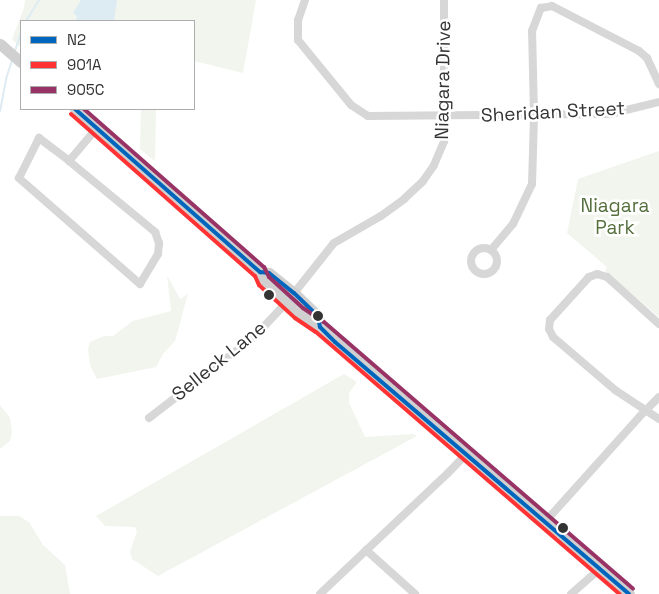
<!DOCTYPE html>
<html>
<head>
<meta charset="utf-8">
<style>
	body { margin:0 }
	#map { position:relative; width:659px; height:594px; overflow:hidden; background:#fff; font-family:"Space Grotesk",sans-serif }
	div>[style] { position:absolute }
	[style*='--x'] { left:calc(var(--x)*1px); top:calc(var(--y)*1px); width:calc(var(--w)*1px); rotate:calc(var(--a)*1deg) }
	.green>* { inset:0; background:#f1f5ed }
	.water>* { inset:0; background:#ddebf3 }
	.stream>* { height:2px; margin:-1px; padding:0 1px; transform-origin:1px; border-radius:1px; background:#ddebf3 }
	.street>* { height:8px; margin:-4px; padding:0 4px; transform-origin:4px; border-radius:4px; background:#d7d7d7 }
	.street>.ring { margin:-4px; padding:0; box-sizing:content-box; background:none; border:8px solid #d7d7d7; border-radius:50% }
	.secondary>* { height:11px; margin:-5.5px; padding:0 5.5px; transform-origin:5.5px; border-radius:5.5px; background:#d0d0d0 }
	.bus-1>* { height:4px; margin:-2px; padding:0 2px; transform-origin:2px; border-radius:2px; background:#0065bd }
	.bus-2>* { height:4px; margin:-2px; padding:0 2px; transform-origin:2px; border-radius:2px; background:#f33 }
	.bus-3>* { height:4px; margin:-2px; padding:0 2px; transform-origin:2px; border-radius:2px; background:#936 }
	.dots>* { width:14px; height:14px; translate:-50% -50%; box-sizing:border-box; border:2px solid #fff; border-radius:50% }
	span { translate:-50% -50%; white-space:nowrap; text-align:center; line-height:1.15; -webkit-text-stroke:5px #fff; paint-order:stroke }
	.street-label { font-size:19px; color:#333 }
	.park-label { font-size:19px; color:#56703f }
	.legend { position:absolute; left:20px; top:20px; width:175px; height:90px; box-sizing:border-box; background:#fff; border:1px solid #adadad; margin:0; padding:6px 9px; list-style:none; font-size:15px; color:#333 }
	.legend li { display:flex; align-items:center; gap:10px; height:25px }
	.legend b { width:25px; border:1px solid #adadad }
</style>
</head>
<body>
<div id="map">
	<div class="green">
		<i style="clip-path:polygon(25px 0,256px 0,243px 73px,194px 61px,194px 21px,21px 21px,21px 48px,12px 39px,24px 8px)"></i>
		<i style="clip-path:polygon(141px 109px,156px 109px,155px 161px,140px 149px)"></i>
		<i style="clip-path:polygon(659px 151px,659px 317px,605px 271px,607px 267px,567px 233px,578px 179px)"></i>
		<i style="clip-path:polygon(167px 275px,180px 299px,188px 294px,175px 341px,163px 354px,156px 367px,97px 379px,90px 365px,88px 349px,90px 342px,104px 336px,113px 336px,133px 321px,171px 311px)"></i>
		<i style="clip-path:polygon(344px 374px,357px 382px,349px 393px,349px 403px,365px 437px,413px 434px,417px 436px,158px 576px,132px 559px,130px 552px,137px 531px,135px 527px,105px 526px,96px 516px)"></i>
		<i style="clip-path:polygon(0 405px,10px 418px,12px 432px,10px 441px,0 449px)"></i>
		<i style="clip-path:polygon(0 516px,19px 516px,29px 522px,43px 545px,65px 565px,70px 594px,0 594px)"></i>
	</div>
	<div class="water">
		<i style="clip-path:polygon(81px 0,117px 0,114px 21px,76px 21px,77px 16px,73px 13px)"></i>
	</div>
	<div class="stream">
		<i style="--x:26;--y:21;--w:25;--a:-58"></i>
		<i style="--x:15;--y:51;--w:19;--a:-72"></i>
		<i style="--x:0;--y:111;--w:33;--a:-79"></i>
		<i style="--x:6;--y:79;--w:20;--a:-72"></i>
	</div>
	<div class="street">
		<i style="--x:305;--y:0;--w:21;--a:109"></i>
		<i style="--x:298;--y:20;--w:20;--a:90"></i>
		<i style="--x:298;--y:40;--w:84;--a:50.8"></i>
		<i style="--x:351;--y:105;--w:20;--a:33"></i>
		<i style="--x:368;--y:116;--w:242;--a:-0.5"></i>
		<i style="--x:610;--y:114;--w:50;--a:-13.8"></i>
		<i style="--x:69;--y:161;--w:112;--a:39.5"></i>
		<i style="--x:155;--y:232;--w:12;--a:70"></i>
		<i style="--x:159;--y:243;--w:11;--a:95"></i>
		<i style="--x:158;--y:254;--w:35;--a:121"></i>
		<i style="--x:140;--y:284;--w:161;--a:-138.8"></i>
		<i style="--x:19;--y:178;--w:45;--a:-63.4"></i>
		<i style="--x:39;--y:138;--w:38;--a:37"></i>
		<i style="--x:69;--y:161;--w:43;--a:-49.7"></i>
		<i class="ring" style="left:471px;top:248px;width:18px;height:18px"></i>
		<i style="--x:491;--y:250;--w:34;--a:-50"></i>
		<i style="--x:513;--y:224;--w:44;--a:-64.6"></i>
		<i style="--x:532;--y:184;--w:68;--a:-88.3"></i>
		<i style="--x:534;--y:116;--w:85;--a:-91.3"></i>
		<i style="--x:532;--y:31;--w:25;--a:-69"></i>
		<i style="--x:541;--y:8;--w:11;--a:-10"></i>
		<i style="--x:552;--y:6;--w:98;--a:27.3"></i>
		<i style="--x:639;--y:51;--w:11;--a:41"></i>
		<i style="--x:647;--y:58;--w:29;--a:65"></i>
		<i style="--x:659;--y:324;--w:70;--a:-137.9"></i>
		<i style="--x:607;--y:277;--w:10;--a:-163"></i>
		<i style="--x:597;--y:274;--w:9;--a:159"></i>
		<i style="--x:589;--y:277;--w:58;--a:132.2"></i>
		<i style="--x:550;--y:320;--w:9;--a:96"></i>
		<i style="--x:549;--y:329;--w:9;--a:63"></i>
		<i style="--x:553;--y:337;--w:82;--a:40.5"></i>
		<i style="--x:615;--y:390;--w:53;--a:33.4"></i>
		<i style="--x:149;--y:418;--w:131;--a:-37.6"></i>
		<i style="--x:253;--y:338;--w:50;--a:-46.6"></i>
		<i style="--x:287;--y:302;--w:75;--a:-51.5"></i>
		<i style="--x:334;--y:243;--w:54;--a:-29.9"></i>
		<i style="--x:381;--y:216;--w:29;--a:-36"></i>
		<i style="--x:404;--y:199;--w:26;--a:-43"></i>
		<i style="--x:423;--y:181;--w:19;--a:-55"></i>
		<i style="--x:434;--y:165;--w:26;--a:-67"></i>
		<i style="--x:444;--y:141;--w:141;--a:-90"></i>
		<i style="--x:545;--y:522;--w:142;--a:-48.1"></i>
		<i style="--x:640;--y:416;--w:27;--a:-45"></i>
		<i style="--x:366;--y:550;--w:66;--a:41.9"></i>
		<i style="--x:320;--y:594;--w:176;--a:-43.4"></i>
		<i style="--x:448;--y:473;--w:28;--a:-46"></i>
		<i style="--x:571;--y:594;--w:38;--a:-41"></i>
	</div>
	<div class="secondary">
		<i style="--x:0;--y:44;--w:28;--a:41"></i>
		<i style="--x:75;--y:109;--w:160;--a:41"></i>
		<i style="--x:196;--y:214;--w:86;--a:42.2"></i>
		<i style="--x:260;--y:272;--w:10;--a:66"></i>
		<i style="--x:264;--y:281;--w:47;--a:42.4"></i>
		<i style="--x:299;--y:313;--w:25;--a:34"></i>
		<i style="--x:320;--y:327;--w:408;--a:40.8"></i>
		<i style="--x:260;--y:272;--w:9;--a:6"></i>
		<i style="--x:269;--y:273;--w:32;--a:39"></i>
		<i style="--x:294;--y:293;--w:33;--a:44"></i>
		<i style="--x:318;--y:316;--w:11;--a:80"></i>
	</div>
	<div class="bus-1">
		<i style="--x:75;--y:109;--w:247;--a:41.4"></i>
		<i style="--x:260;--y:272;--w:9;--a:6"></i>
		<i style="--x:269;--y:273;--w:32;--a:39"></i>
		<i style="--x:294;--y:293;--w:33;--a:44"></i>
		<i style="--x:318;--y:316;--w:11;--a:80"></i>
		<i style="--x:320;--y:327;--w:21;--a:45"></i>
		<i style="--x:335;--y:342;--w:387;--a:40.6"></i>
	</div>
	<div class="bus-2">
		<i style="--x:71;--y:114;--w:245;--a:41.4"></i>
		<i style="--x:255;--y:276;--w:10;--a:66"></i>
		<i style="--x:259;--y:285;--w:49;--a:42.5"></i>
		<i style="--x:295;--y:318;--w:25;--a:34"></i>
		<i style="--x:316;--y:332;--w:401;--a:40.8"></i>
	</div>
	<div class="bus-3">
		<i style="--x:84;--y:109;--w:240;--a:41.3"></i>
		<i style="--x:264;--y:267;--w:11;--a:63"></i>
		<i style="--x:269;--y:277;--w:46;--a:42.4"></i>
		<i style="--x:303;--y:308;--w:25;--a:34"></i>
		<i style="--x:324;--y:322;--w:408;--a:40.8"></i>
	</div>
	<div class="dots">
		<i style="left:269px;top:295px;background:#333"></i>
		<i style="left:318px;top:316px;background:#333"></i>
		<i style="left:563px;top:528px;background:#333"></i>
	</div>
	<div class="street-label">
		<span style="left:443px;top:80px;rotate:-89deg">Niagara Drive</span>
		<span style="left:553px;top:112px;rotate:-3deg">Sheridan Street</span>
		<span style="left:219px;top:361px;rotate:-39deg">Selleck Lane</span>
	</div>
	<div class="park-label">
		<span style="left:615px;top:217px">Niagara<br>Park</span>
	</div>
	<ul class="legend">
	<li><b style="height:6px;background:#0065bd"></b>N2</li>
	<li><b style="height:6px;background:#f33"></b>901A</li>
	<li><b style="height:6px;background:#936"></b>905C</li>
	</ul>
</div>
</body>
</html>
